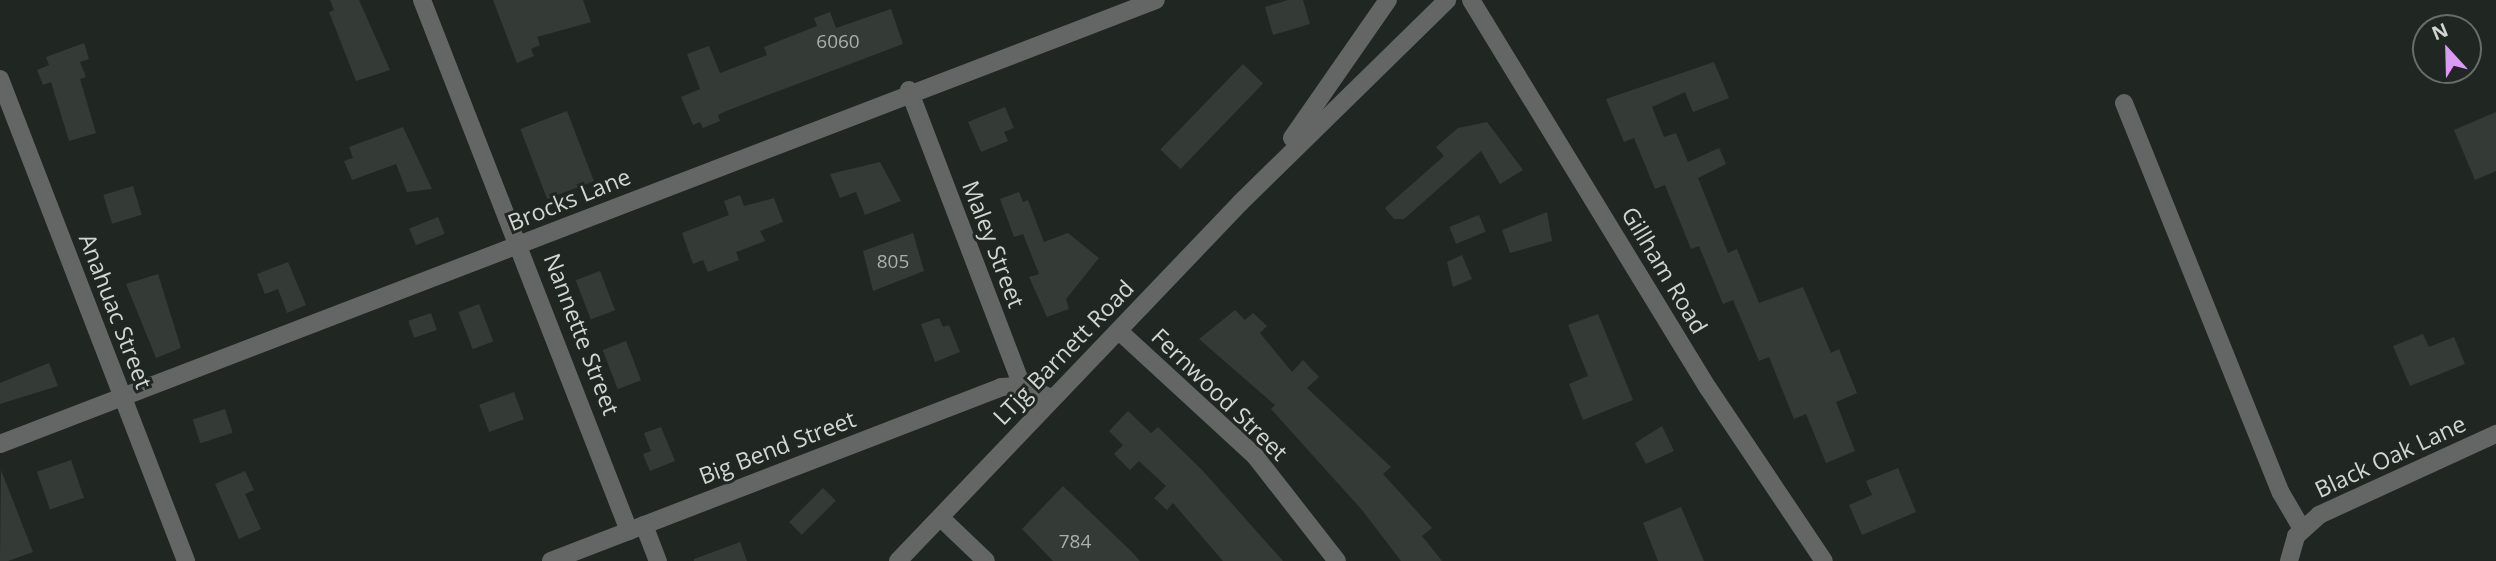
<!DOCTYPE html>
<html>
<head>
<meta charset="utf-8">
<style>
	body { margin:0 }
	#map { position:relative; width:2496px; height:561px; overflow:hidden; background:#202723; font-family:"Open Sans",sans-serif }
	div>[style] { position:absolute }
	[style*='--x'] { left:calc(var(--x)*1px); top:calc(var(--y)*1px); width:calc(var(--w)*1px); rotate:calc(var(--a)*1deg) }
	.building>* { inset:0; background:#343b36; transform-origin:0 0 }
	.minor>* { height:18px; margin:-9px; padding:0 9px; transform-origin:9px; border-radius:9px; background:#636664 }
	span { translate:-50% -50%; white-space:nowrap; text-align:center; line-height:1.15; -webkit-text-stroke:6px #202723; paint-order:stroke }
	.number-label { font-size:19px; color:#aaafac }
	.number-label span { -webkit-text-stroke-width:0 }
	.street-label { font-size:23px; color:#d2d6d3 }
	.north { position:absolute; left:2412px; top:14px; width:70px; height:70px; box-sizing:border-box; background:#202723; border:2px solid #676d69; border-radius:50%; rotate:338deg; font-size:19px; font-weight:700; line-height:28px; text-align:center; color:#d2d6d3 }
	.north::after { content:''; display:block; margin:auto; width:24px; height:32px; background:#da9af6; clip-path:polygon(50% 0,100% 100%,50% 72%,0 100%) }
</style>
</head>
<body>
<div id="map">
	<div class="building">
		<i style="clip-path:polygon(330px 0,359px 0,390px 70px,356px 81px,329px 12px,334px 10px)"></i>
		<i style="clip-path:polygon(493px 0,583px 0,591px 22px,537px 37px,540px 45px,531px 49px,534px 56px,517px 63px)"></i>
		<i style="clip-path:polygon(1288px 0,1303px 0,1310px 24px,1273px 35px,1265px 7px)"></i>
		<i style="clip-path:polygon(891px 9px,903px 44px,726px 111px,718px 115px,720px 121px,703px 128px,700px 122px,693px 125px,681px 97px,700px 89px,687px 54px,709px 46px,720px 73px,767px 55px,764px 47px,817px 26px,814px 18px,830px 12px,836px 28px)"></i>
		<i style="clip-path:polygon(84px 43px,89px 59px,80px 62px,86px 77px,80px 79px,96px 133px,69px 141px,51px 82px,43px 85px,37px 70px,49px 65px,46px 57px)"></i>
		<i style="clip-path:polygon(1714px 62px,1729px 98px,1693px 112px,1685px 92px,1652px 107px,1664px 137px,1676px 133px,1688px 162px,1719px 148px,1726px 164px,1698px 178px,1728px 253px,1737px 249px,1759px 303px,1803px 287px,1831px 353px,1839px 349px,1857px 393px,1836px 402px,1855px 451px,1826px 463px,1806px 414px,1794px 419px,1769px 357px,1759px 361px,1733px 300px,1723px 304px,1699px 246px,1691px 249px,1665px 185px,1655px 189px,1634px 138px,1624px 142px,1606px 99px)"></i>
		<i style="left:1243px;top:64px;width:28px;height:119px;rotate:44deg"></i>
		<i style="clip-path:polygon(1005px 107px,1014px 128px,1004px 132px,1008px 141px,981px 152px,968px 122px)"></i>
		<i style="left:567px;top:111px;width:75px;height:50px;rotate:69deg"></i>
		<i style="clip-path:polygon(2496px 112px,2496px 171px,2475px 180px,2454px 130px)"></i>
		<i style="clip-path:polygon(1487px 122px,1523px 170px,1500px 184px,1481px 151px,1404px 219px,1394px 219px,1385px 208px,1444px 156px,1436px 147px,1458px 128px)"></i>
		<i style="clip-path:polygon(403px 127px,432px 189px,407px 192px,396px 164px,352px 180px,344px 161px,353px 158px,349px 147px)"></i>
		<i style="clip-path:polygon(880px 162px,901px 201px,865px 215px,856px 192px,840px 198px,830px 174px)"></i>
		<i style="left:133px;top:186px;width:30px;height:31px;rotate:73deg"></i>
		<i style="clip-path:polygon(1019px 192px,1023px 202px,1028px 200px,1044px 242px,1068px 233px,1099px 258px,1066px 299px,1069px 309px,1047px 317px,1029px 277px,1039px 274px,1023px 234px,1014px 237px,1000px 199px)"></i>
		<i style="clip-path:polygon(740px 195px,744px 206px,774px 198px,783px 222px,760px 231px,765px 241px,736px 252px,739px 260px,708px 272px,703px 260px,693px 264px,682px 233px,729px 215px,724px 201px)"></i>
		<i style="clip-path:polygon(1547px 212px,1552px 241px,1510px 253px,1502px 230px)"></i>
		<i style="left:1479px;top:215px;width:18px;height:32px;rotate:68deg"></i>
		<i style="left:438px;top:217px;width:18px;height:31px;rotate:68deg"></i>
		<i style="clip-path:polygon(913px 233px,924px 271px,873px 291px,863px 251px)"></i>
		<i style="clip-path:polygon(1462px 255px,1472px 279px,1453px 287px,1447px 262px)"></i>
		<i style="clip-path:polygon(288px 262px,306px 305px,287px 313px,278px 289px,265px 294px,257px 274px)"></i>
		<i style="left:600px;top:271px;width:42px;height:26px;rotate:69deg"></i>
		<i style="clip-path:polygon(158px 274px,181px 348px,156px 358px,126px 284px)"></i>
		<i style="left:479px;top:304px;width:40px;height:22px;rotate:69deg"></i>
		<i style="clip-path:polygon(1235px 310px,1245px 320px,1253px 313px,1267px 326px,1260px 333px,1292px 372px,1303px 360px,1319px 377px,1307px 388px,1391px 467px,1383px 474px,1432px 528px,1422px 536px,1442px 561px,1401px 561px,1362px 510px,1271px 409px,1275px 405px,1199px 339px)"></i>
		<i style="left:431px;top:313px;width:18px;height:24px;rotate:71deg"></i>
		<i style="clip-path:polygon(1598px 314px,1633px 400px,1583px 420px,1569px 384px,1588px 376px,1568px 325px)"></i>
		<i style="clip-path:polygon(939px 318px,943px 327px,949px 325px,960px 352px,935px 362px,921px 324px)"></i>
		<i style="clip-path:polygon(2423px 334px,2429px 347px,2454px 337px,2465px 364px,2410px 386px,2393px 346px)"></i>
		<i style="left:626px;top:341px;width:42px;height:25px;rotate:69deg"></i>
		<i style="clip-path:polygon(49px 363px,58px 386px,0 404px,0 383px)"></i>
		<i style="left:514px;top:392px;width:29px;height:37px;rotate:70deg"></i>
		<i style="left:225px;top:409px;width:25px;height:34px;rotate:72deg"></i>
		<i style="clip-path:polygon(1128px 411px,1151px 433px,1158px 427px,1202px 470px,1283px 561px,1223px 561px,1173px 503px,1167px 510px,1154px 498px,1166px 486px,1139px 461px,1130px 470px,1114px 454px,1123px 445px,1109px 431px)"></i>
		<i style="clip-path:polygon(1662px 426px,1674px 451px,1646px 464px,1635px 443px)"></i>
		<i style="clip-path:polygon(661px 427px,675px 461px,650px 471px,643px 454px,651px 451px,644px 433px)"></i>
		<i style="left:71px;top:460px;width:40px;height:36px;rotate:71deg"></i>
		<i style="clip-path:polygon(1898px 468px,1916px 512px,1862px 535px,1849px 505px,1872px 495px,1866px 481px)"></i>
		<i style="clip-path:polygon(1px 470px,33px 552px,8px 561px,0 561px)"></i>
		<i style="clip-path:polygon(245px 471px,254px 490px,245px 494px,261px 529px,239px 539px,215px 484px)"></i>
		<i style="clip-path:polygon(1063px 486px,1132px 552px,1140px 561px,1053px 561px,1022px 529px)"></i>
		<i style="left:823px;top:488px;width:18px;height:48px;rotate:45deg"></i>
		<i style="clip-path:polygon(1681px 507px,1704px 561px,1658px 561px,1643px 523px)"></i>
		<i style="clip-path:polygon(740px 542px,747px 561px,694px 561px,694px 559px)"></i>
	</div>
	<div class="minor">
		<i style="--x:422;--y:0;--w:570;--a:68.7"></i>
		<i style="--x:1471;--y:0;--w:455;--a:58.6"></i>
		<i style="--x:1708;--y:388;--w:208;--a:56.2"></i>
		<i style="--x:0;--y:79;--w:517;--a:68.9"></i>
		<i style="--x:909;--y:90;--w:317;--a:69.1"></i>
		<i style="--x:1022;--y:386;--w:31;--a:22"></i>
		<i style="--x:2124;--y:103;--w:420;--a:68.1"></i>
		<i style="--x:2281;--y:493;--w:42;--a:59.7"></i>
		<i style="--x:1292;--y:138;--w:168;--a:-55.2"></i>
		<i style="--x:1119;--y:331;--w:185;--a:42.6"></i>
		<i style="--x:1255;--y:456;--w:133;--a:52"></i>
		<i style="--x:0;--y:444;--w:1238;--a:-21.01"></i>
		<i style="--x:941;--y:518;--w:62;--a:43.7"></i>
		<i style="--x:644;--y:525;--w:39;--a:69"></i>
		<i style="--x:551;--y:561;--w:482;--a:-21.1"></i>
		<i style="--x:1001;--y:387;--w:21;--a:-3"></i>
		<i style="--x:898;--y:561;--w:495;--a:-46.3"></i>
		<i style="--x:1240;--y:203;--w:290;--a:-44.4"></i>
		<i style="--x:2289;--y:561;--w:26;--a:-74"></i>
		<i style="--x:2296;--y:536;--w:31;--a:-42"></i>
		<i style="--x:2319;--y:515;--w:195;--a:-24.6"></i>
	</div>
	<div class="number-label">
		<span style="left:838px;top:42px">6060</span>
		<span style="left:893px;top:262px">805</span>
		<span style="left:1075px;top:542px">784</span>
	</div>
	<div class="street-label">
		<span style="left:569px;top:199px;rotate:-22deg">Brocks Lane</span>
		<span style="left:994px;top:244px;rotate:69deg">Maley Street</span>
		<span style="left:1665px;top:270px;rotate:59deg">Gillham Road</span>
		<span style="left:116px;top:311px;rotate:69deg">Anahuac Street</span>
		<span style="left:582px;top:334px;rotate:69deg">Nannette Street</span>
		<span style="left:1063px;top:352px;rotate:-46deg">LTjg Barnett Road</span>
		<span style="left:1220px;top:394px;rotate:44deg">Fernwood Street</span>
		<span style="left:777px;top:447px;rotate:-21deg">Big Bend Street</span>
		<span style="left:2390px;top:456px;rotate:-25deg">Black Oak Lane</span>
	</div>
	<div class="north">N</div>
</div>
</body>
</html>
